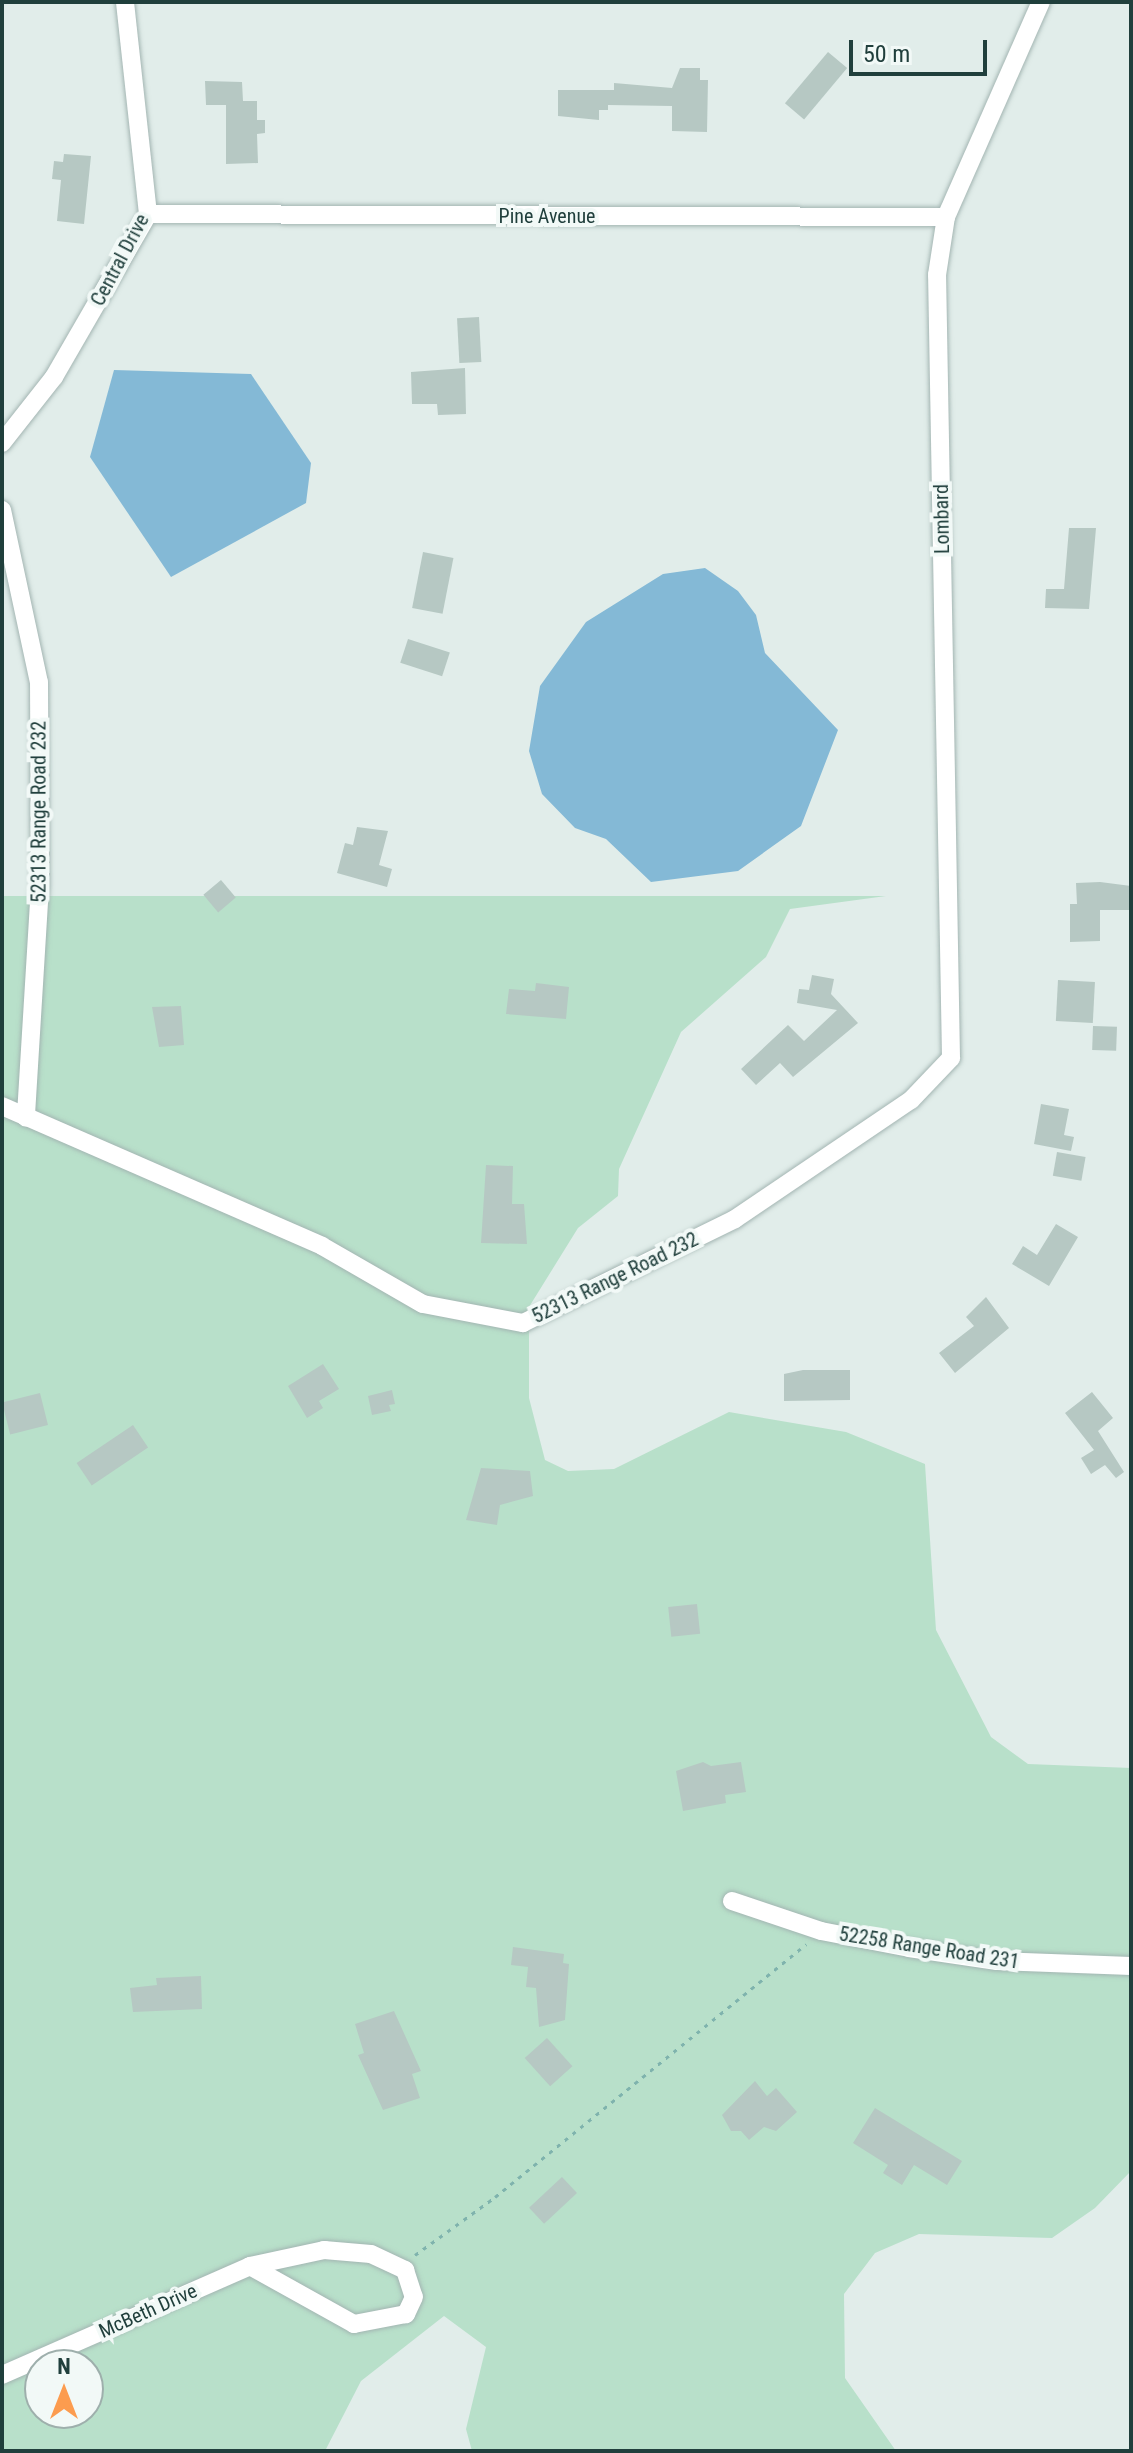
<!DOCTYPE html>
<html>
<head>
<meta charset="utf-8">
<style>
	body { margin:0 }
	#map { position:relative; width:1133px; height:2453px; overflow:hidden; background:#e1edea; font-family:"Roboto Condensed",sans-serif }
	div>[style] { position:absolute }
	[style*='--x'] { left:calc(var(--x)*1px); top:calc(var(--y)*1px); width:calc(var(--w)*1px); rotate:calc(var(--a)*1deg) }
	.green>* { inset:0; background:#b8e0ca }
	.water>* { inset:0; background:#84b9d6 }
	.building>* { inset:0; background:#b6c8c3; transform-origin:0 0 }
	.path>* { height:3px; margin-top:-1.5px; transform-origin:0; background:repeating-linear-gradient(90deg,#7fb3ad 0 4px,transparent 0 10px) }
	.roads { filter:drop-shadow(0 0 2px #a3b5b2) drop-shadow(0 0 2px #a3b5b2) }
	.minor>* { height:18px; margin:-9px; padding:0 9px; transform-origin:9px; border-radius:9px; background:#fff }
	span { translate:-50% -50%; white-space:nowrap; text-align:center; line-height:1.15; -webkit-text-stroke:8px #f2f9f7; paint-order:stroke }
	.street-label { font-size:20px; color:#203f3c }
	.frame { position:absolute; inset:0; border:4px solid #203f3c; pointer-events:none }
	.north { position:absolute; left:24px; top:2349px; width:80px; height:80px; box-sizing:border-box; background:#f2f9f7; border:2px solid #9eafac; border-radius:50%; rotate:0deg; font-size:22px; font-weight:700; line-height:32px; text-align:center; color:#203f3c }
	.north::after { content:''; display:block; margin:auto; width:28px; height:36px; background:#fc9c4f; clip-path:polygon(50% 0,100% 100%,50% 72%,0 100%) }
	.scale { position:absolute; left:849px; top:40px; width:138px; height:36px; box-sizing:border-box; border:4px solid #203f3c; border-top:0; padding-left:10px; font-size:24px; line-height:28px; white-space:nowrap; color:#203f3c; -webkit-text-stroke:6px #f2f9f7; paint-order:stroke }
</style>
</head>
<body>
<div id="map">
	<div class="green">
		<i style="clip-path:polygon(evenodd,2px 896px,886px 896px,790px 909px,766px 957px,681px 1032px,619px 1169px,618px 1196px,578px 1228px,529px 1307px,529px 1398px,545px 1460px,568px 1471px,614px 1469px,729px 1412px,846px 1432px,925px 1464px,936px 1630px,991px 1737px,1028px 1764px,1131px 1768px,1131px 2171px,1095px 2208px,1052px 2238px,919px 2234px,875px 2253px,844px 2294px,845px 2378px,896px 2451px,472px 2451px,466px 2429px,486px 2347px,444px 2316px,361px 2381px,325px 2451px,2px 2451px,2px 896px,40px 2365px,88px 2365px,88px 2413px,40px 2413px,40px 2365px)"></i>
	</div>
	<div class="water">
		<i style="clip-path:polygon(114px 370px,251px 374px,311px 463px,306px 503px,171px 577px,90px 457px)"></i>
		<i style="clip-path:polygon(705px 568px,738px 591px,756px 615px,765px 653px,838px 730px,801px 826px,738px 871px,651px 882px,606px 839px,575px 828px,542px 794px,529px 751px,540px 686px,586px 622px,663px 574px)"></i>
	</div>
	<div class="building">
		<i style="left:828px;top:52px;width:25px;height:67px;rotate:40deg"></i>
		<i style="clip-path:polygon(680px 68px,700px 68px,700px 80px,708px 80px,707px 132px,672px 131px,672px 106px,608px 105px,608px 110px,599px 110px,599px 120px,558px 116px,558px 90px,614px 90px,614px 83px,672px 88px)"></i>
		<i style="clip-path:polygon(205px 81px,242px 82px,243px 101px,257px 101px,257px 120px,265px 120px,265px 133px,257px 134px,258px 163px,226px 164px,226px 105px,206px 105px)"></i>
		<i style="clip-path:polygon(64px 154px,91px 156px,84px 224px,57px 221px,61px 180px,52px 179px,54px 161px,63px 162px)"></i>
		<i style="left:479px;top:317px;width:45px;height:22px;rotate:87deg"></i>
		<i style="clip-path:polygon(465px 368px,466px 414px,438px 415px,437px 404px,412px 404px,411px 372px)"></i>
		<i style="clip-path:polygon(1069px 528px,1096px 528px,1089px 609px,1045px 608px,1046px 589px,1064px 589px)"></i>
		<i style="left:423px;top:552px;width:31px;height:57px;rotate:11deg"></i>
		<i style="left:408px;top:639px;width:44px;height:25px;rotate:18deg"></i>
		<i style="clip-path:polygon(357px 827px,388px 831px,379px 865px,392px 869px,387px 887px,337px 873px,345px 843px,353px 845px)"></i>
		<i style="left:221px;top:880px;width:23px;height:23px;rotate:50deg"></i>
		<i style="clip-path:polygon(1100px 882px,1131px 886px,1131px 910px,1100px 910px,1100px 941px,1070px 942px,1070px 904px,1077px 904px,1076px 883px)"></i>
		<i style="clip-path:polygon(812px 975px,834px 979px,831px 994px,858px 1023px,793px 1077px,780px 1063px,756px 1085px,741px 1069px,788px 1025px,804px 1041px,837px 1010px,797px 1003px,799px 989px,809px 990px)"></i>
		<i style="left:1058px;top:980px;width:37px;height:41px;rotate:3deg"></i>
		<i style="clip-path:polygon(536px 983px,569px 987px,566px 1019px,506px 1014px,509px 989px,535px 991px)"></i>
		<i style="clip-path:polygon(181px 1006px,184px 1045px,159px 1047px,152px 1007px)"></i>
		<i style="left:1093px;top:1026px;width:24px;height:24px;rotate:2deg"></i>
		<i style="clip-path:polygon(1041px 1104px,1069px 1109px,1064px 1135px,1074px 1137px,1071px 1151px,1034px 1144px)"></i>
		<i style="left:1057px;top:1152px;width:29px;height:24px;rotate:10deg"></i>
		<i style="clip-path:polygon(486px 1165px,513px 1166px,512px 1204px,524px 1204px,527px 1244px,481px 1243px)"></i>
		<i style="clip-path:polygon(1056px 1224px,1078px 1237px,1049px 1286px,1012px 1264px,1023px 1246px,1037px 1255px)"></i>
		<i style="clip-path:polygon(986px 1297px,1009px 1328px,955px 1373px,939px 1353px,974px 1326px,966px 1317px)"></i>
		<i style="clip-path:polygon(323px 1364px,339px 1389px,319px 1401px,323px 1408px,307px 1418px,288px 1386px)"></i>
		<i style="clip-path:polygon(803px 1370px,850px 1370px,850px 1400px,784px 1401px,784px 1374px)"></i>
		<i style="clip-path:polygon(392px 1390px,395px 1404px,389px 1405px,391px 1411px,372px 1415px,368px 1396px)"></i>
		<i style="clip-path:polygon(1092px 1392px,1113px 1418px,1098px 1431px,1124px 1472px,1116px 1478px,1105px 1465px,1091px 1474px,1081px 1458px,1094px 1450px,1065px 1413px)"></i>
		<i style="left:40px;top:1393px;width:33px;height:39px;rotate:76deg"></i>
		<i style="left:133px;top:1425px;width:27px;height:68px;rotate:56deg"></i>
		<i style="clip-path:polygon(481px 1468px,530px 1471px,533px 1496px,500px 1505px,497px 1525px,466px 1520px)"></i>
		<i style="left:697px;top:1604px;width:30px;height:29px;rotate:84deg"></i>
		<i style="clip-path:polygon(703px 1762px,711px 1766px,741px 1762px,746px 1792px,725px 1795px,726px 1803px,683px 1811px,676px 1771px)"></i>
		<i style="clip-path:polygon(513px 1947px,564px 1954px,563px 1963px,569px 1964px,565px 2020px,539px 2027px,536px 1988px,526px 1987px,528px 1967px,511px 1965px)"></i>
		<i style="clip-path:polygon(201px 1976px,202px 2009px,133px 2012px,130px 1988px,157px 1985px,156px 1978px)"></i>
		<i style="clip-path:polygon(394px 2011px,421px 2071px,412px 2074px,420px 2098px,383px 2110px,358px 2055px,364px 2053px,355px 2024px)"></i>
		<i style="left:547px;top:2038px;width:38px;height:30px;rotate:48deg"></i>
		<i style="clip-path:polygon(755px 2081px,767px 2096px,776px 2088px,797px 2112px,776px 2131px,764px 2127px,749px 2140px,741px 2131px,731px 2131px,722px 2115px)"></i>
		<i style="clip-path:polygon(875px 2108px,962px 2161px,947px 2185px,914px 2165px,902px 2185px,883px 2173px,888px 2165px,853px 2143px)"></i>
		<i style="left:562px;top:2177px;width:22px;height:45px;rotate:47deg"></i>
	</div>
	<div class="path">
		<i style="--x:415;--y:2255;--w:99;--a:-35.9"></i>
		<i style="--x:495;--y:2197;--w:401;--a:-39.1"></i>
	</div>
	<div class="roads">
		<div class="minor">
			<i style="--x:148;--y:214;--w:798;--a:0.22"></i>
			<i style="--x:2;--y:443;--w:84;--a:-51.8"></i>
			<i style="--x:54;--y:377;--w:188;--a:-60"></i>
			<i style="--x:148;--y:214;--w:213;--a:-96.2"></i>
			<i style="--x:2;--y:510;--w:176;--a:77.9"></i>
			<i style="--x:39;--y:682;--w:204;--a:89.7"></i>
			<i style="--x:40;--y:886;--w:232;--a:93.5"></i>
			<i style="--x:2;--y:1106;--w:349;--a:23.6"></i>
			<i style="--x:322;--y:1246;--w:116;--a:29.9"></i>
			<i style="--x:423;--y:1304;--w:102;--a:10.8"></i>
			<i style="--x:523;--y:1323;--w:236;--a:-26.1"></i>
			<i style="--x:735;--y:1219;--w:212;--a:-34.1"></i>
			<i style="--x:911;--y:1100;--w:58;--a:-46.4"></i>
			<i style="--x:951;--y:1058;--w:783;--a:-91.02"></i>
			<i style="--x:937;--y:275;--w:59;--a:-81.2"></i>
			<i style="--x:946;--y:217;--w:235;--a:-66.2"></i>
			<i style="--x:732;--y:1901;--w:94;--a:18.6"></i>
			<i style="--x:821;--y:1931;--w:90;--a:10.9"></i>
			<i style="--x:909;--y:1948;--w:89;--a:8.4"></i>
			<i style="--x:997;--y:1961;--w:134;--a:2.1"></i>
			<i style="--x:2;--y:2375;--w:271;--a:-23.7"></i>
			<i style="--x:250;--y:2266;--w:76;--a:-12.2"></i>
			<i style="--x:324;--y:2250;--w:47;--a:4.9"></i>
			<i style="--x:371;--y:2254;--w:38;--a:25"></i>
			<i style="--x:405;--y:2270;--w:28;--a:72"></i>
			<i style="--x:414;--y:2297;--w:19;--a:115"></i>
			<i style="--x:406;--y:2314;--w:53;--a:169.1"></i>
			<i style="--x:354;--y:2324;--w:119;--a:-150.9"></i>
		</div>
	</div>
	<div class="street-label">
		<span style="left:547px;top:216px">Pine Avenue</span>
		<span style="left:120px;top:260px;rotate:-62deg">Central Drive</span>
		<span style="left:942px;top:519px;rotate:-91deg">Lombard</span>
		<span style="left:39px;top:812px;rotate:-90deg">52313 Range Road 232</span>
		<span style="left:615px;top:1278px;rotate:-26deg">52313 Range Road 232</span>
		<span style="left:929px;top:1948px;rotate:9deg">52258 Range Road 231</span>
		<span style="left:148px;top:2311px;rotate:-24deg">McBeth Drive</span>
	</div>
	<div class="frame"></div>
	<div class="north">N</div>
	<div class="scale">50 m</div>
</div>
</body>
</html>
